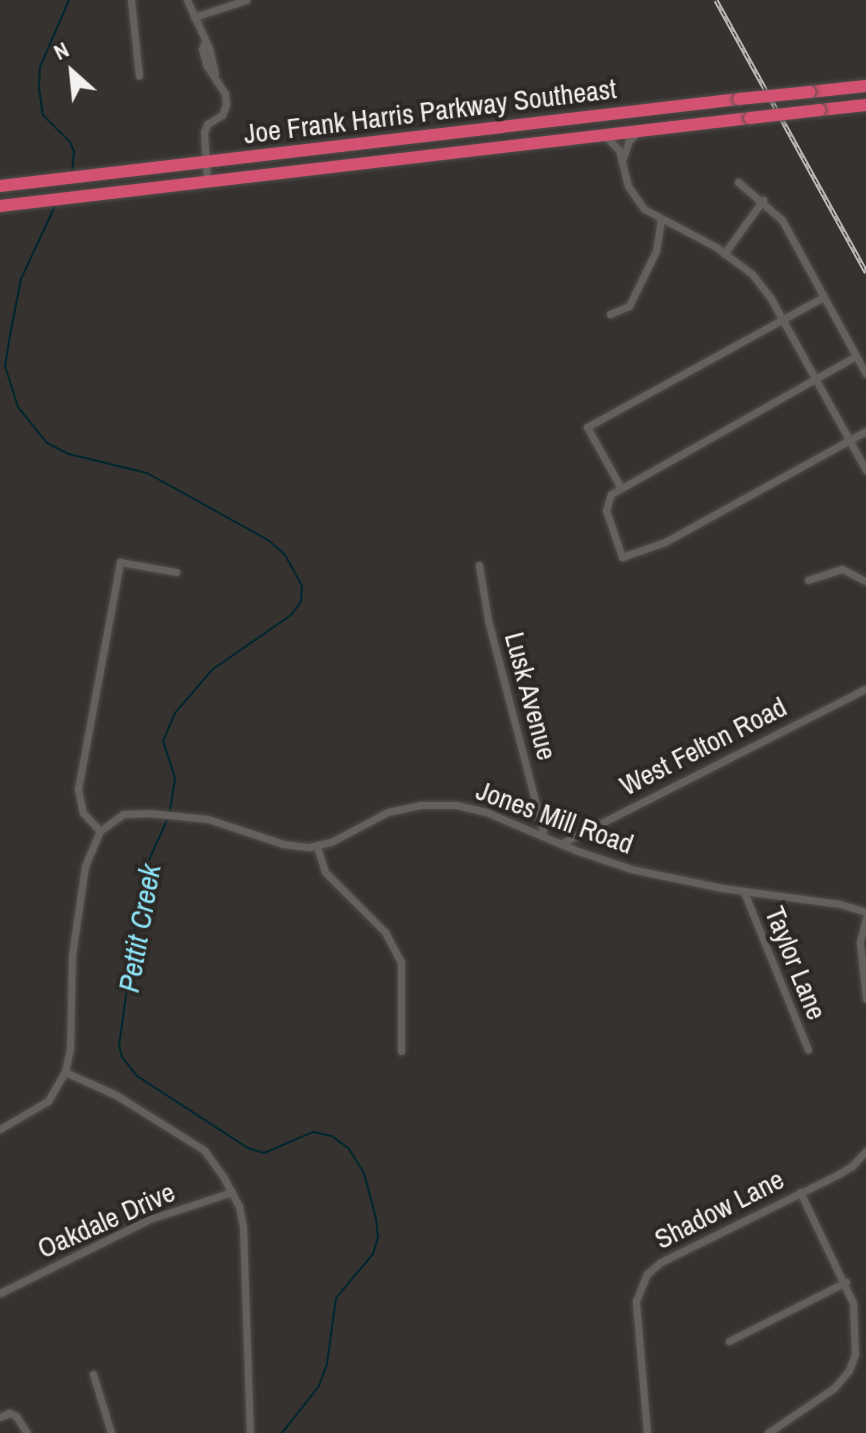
<!DOCTYPE html>
<html>
<head>
<meta charset="utf-8">
<style>
	body { margin:0 }
	#map { position:relative; width:866px; height:1433px; overflow:hidden; background:#36322f; font-family:"Archivo Narrow",sans-serif }
	div>[style] { position:absolute }
	[style*='--x'] { left:calc(var(--x)*1px); top:calc(var(--y)*1px); width:calc(var(--w)*1px); rotate:calc(var(--a)*1deg) }
	.stream>* { height:2px; margin:-1px; padding:0 1px; transform-origin:1px; border-radius:1px; background:#00272f }
	.roads { filter:drop-shadow(0 0 2px #514e4b) drop-shadow(0 0 2px #514e4b) }
	.street>* { height:7px; margin:-3.5px; padding:0 3.5px; transform-origin:3.5px; border-radius:3.5px; background:#64605d }
	.highway>* { height:12px; margin:-6px; padding:0 6px; transform-origin:6px; border-radius:6px; background:#d35271 }
	.rail>* { height:5px; margin-top:-2.5px; transform-origin:0; background:repeating-linear-gradient(90deg,#2c2825 0 6px,#bab8b6 0 12px); box-sizing:border-box; border-block:2px solid #bab8b6 }
	.bridges { filter:drop-shadow(0 0 2px #514e4b) drop-shadow(0 0 2px #514e4b) }
	.highway-bridge>* { height:12px; margin:-6px; padding:0 6px; transform-origin:6px; border-radius:6px; background:#d35271 }
	span { translate:-50% -50%; white-space:nowrap; text-align:center; line-height:1.15; -webkit-text-stroke:8px #2c2825; paint-order:stroke }
	.street-label { font-size:28px; color:#f4f2f0 }
	.water-label { font-size:30px; color:#8de4f8; font-style:italic }
	.north { position:absolute; left:32px; top:32px; width:80px; height:80px; -webkit-text-stroke:6px #2c2825; paint-order:stroke; rotate:333deg; font-size:22px; font-weight:700; line-height:32px; text-align:center; color:#f4f2f0 }
	.north::after { content:''; display:block; margin:auto; width:28px; height:36px; background:#f4f2f0; clip-path:polygon(50% 0,100% 100%,50% 72%,0 100%) }
</style>
</head>
<body>
<div id="map">
	<div class="stream">
		<i style="--x:69;--y:0;--w:73;--a:113.4"></i>
		<i style="--x:40;--y:67;--w:21;--a:93"></i>
		<i style="--x:39;--y:88;--w:27;--a:82"></i>
		<i style="--x:43;--y:115;--w:38;--a:45"></i>
		<i style="--x:70;--y:142;--w:11;--a:68"></i>
		<i style="--x:74;--y:152;--w:19;--a:96"></i>
		<i style="--x:55;--y:206;--w:81;--a:115"></i>
		<i style="--x:21;--y:279;--w:57;--a:101.1"></i>
		<i style="--x:10;--y:335;--w:31;--a:99"></i>
		<i style="--x:5;--y:366;--w:43;--a:72.4"></i>
		<i style="--x:18;--y:407;--w:46;--a:51.1"></i>
		<i style="--x:47;--y:443;--w:25;--a:27"></i>
		<i style="--x:69;--y:454;--w:80;--a:13.7"></i>
		<i style="--x:147;--y:473;--w:138;--a:29"></i>
		<i style="--x:268;--y:540;--w:23;--a:41"></i>
		<i style="--x:285;--y:555;--w:35;--a:61"></i>
		<i style="--x:302;--y:586;--w:16;--a:94"></i>
		<i style="--x:301;--y:602;--w:16;--a:128"></i>
		<i style="--x:291;--y:615;--w:96;--a:145.2"></i>
		<i style="--x:212;--y:670;--w:57;--a:130.7"></i>
		<i style="--x:175;--y:713;--w:30;--a:113"></i>
		<i style="--x:163;--y:741;--w:40;--a:72"></i>
		<i style="--x:175;--y:779;--w:33;--a:99"></i>
		<i style="--x:168;--y:818;--w:60;--a:114.4"></i>
		<i style="--x:143;--y:873;--w:174;--a:97.9"></i>
		<i style="--x:119;--y:1045;--w:12;--a:76"></i>
		<i style="--x:122;--y:1057;--w:24;--a:52"></i>
		<i style="--x:137;--y:1076;--w:132;--a:33"></i>
		<i style="--x:248;--y:1148;--w:17;--a:17"></i>
		<i style="--x:264;--y:1153;--w:53;--a:-23.2"></i>
		<i style="--x:313;--y:1132;--w:19;--a:12"></i>
		<i style="--x:332;--y:1136;--w:21;--a:37"></i>
		<i style="--x:349;--y:1149;--w:28;--a:58"></i>
		<i style="--x:364;--y:1173;--w:47;--a:75.1"></i>
		<i style="--x:376;--y:1218;--w:19;--a:84"></i>
		<i style="--x:378;--y:1237;--w:18;--a:106"></i>
		<i style="--x:373;--y:1254;--w:57;--a:130.1"></i>
		<i style="--x:336;--y:1298;--w:67;--a:97.8"></i>
		<i style="--x:327;--y:1364;--w:23;--a:110"></i>
		<i style="--x:319;--y:1386;--w:60;--a:128.2"></i>
	</div>
	<div class="roads">
		<div class="street">
			<i style="--x:131;--y:0;--w:76;--a:84"></i>
			<i style="--x:187;--y:0;--w:53;--a:65.4"></i>
			<i style="--x:209;--y:48;--w:26;--a:77"></i>
			<i style="--x:194;--y:17;--w:55;--a:-18.1"></i>
			<i style="--x:204;--y:44;--w:5;--a:112"></i>
			<i style="--x:202;--y:49;--w:18;--a:74"></i>
			<i style="--x:207;--y:66;--w:33;--a:57"></i>
			<i style="--x:225;--y:94;--w:11;--a:85"></i>
			<i style="--x:226;--y:105;--w:11;--a:112"></i>
			<i style="--x:222;--y:115;--w:17;--a:149"></i>
			<i style="--x:207;--y:124;--w:9;--a:108"></i>
			<i style="--x:204;--y:133;--w:48;--a:86.4"></i>
			<i style="--x:606;--y:137;--w:18;--a:45"></i>
			<i style="--x:619;--y:150;--w:37;--a:76"></i>
			<i style="--x:628;--y:186;--w:28;--a:55"></i>
			<i style="--x:644;--y:209;--w:81;--a:27.8"></i>
			<i style="--x:716;--y:247;--w:45;--a:36.9"></i>
			<i style="--x:752;--y:274;--w:29;--a:52"></i>
			<i style="--x:770;--y:297;--w:198;--a:61"></i>
			<i style="--x:623;--y:158;--w:18;--a:-71"></i>
			<i style="--x:629;--y:141;--w:13;--a:-48"></i>
			<i style="--x:738;--y:182;--w:58;--a:40.8"></i>
			<i style="--x:782;--y:220;--w:175;--a:61.4"></i>
			<i style="--x:724;--y:254;--w:67;--a:-54.2"></i>
			<i style="--x:610;--y:314;--w:21;--a:-23"></i>
			<i style="--x:629;--y:306;--w:61;--a:-63.9"></i>
			<i style="--x:656;--y:251;--w:31;--a:-81"></i>
			<i style="--x:856;--y:356;--w:281;--a:150.6"></i>
			<i style="--x:611;--y:494;--w:17;--a:107"></i>
			<i style="--x:606;--y:510;--w:50;--a:71.2"></i>
			<i style="--x:622;--y:557;--w:46;--a:-19.2"></i>
			<i style="--x:665;--y:542;--w:230;--a:-28.9"></i>
			<i style="--x:621;--y:488;--w:70;--a:-119.1"></i>
			<i style="--x:587;--y:427;--w:269;--a:-28.8"></i>
			<i style="--x:479;--y:565;--w:56;--a:80.7"></i>
			<i style="--x:488;--y:620;--w:218;--a:75.4"></i>
			<i style="--x:543;--y:831;--w:5;--a:101"></i>
			<i style="--x:808;--y:580;--w:36;--a:-18"></i>
			<i style="--x:842;--y:569;--w:27;--a:27"></i>
			<i style="--x:100;--y:831;--w:25;--a:-133"></i>
			<i style="--x:83;--y:813;--w:25;--a:-102"></i>
			<i style="--x:78;--y:789;--w:231;--a:-79.5"></i>
			<i style="--x:120;--y:562;--w:57;--a:10.1"></i>
			<i style="--x:560;--y:844;--w:343;--a:-26.9"></i>
			<i style="--x:317;--y:847;--w:26;--a:72"></i>
			<i style="--x:325;--y:872;--w:85;--a:45"></i>
			<i style="--x:385;--y:932;--w:34;--a:62"></i>
			<i style="--x:401;--y:962;--w:89;--a:90"></i>
			<i style="--x:744;--y:892;--w:170;--a:67.9"></i>
			<i style="--x:866;--y:918;--w:25;--a:104"></i>
			<i style="--x:860;--y:942;--w:57;--a:84"></i>
			<i style="--x:65;--y:1072;--w:56;--a:24.3"></i>
			<i style="--x:116;--y:1095;--w:104;--a:32"></i>
			<i style="--x:204;--y:1150;--w:34;--a:54"></i>
			<i style="--x:224;--y:1178;--w:32;--a:62"></i>
			<i style="--x:239;--y:1206;--w:20;--a:79"></i>
			<i style="--x:243;--y:1226;--w:207;--a:88.1"></i>
			<i style="--x:0;--y:1129;--w:56;--a:-30.3"></i>
			<i style="--x:48;--y:1101;--w:34;--a:-60"></i>
			<i style="--x:65;--y:1072;--w:24;--a:-78"></i>
			<i style="--x:70;--y:1049;--w:94;--a:-88.8"></i>
			<i style="--x:72;--y:955;--w:90;--a:-81.7"></i>
			<i style="--x:85;--y:866;--w:38;--a:-67"></i>
			<i style="--x:100;--y:831;--w:29;--a:-36"></i>
			<i style="--x:123;--y:814;--w:25;--a:-2"></i>
			<i style="--x:148;--y:813;--w:60;--a:5.7"></i>
			<i style="--x:208;--y:819;--w:79;--a:18.4"></i>
			<i style="--x:283;--y:844;--w:26;--a:7"></i>
			<i style="--x:309;--y:847;--w:23;--a:-13"></i>
			<i style="--x:331;--y:842;--w:64;--a:-27.8"></i>
			<i style="--x:388;--y:812;--w:33;--a:-12"></i>
			<i style="--x:420;--y:805;--w:36;--a:0"></i>
			<i style="--x:456;--y:805;--w:31;--a:13"></i>
			<i style="--x:486;--y:812;--w:97;--a:23.1"></i>
			<i style="--x:575;--y:850;--w:59;--a:18.7"></i>
			<i style="--x:631;--y:869;--w:93;--a:11.8"></i>
			<i style="--x:722;--y:888;--w:119;--a:7.7"></i>
			<i style="--x:840;--y:904;--w:27;--a:17"></i>
			<i style="--x:0;--y:1293;--w:167;--a:-26.3"></i>
			<i style="--x:150;--y:1219;--w:86;--a:-18.2"></i>
			<i style="--x:729;--y:1341;--w:131;--a:-26.8"></i>
			<i style="--x:93;--y:1374;--w:62;--a:73"></i>
			<i style="--x:0;--y:1417;--w:10;--a:-24"></i>
			<i style="--x:9;--y:1413;--w:8;--a:23"></i>
			<i style="--x:16;--y:1416;--w:20;--a:57"></i>
			<i style="--x:647;--y:1433;--w:132;--a:-94.8"></i>
			<i style="--x:636;--y:1301;--w:29;--a:-68"></i>
			<i style="--x:647;--y:1274;--w:18;--a:-41"></i>
			<i style="--x:661;--y:1262;--w:196;--a:-26.3"></i>
			<i style="--x:837;--y:1175;--w:17;--a:-31"></i>
			<i style="--x:852;--y:1166;--w:21;--a:-47"></i>
			<i style="--x:768;--y:1433;--w:80;--a:-34.3"></i>
			<i style="--x:834;--y:1388;--w:23;--a:-50"></i>
			<i style="--x:849;--y:1370;--w:17;--a:-69"></i>
			<i style="--x:855;--y:1354;--w:51;--a:-92.2"></i>
			<i style="--x:853;--y:1303;--w:123;--a:-115.5"></i>
		</div>
		<div class="highway">
			<i style="--x:810;--y:92;--w:56;--a:-6.1"></i>
			<i style="--x:820;--y:110;--w:46;--a:-6.2"></i>
			<i style="--x:0;--y:186;--w:744;--a:-6.71"></i>
			<i style="--x:0;--y:206;--w:755;--a:-6.69"></i>
		</div>
	</div>
	<div class="rail">
		<i style="--x:716;--y:0;--w:311;--a:61.1"></i>
	</div>
	<div class="bridges">
		<div class="highway-bridge">
			<i style="--x:739;--y:99;--w:71;--a:-5.6"></i>
			<i style="--x:750;--y:118;--w:70;--a:-6.5"></i>
		</div>
	</div>
	<div class="street-label">
		<span style="left:430px;top:111px;rotate:-7deg">Joe Frank Harris Parkway Southeast</span>
		<span style="left:531px;top:696px;rotate:75deg">Lusk Avenue</span>
		<span style="left:703px;top:746px;rotate:-27deg">West Felton Road</span>
		<span style="left:555px;top:817px;rotate:20deg">Jones Mill Road</span>
		<span style="left:796px;top:963px;rotate:68deg">Taylor Lane</span>
		<span style="left:719px;top:1209px;rotate:-27deg">Shadow Lane</span>
		<span style="left:106px;top:1220px;rotate:-24deg">Oakdale Drive</span>
	</div>
	<div class="water-label">
		<span style="left:139px;top:928px;rotate:-80deg">Pettit Creek</span>
	</div>
	<div class="north">N</div>
</div>
</body>
</html>
